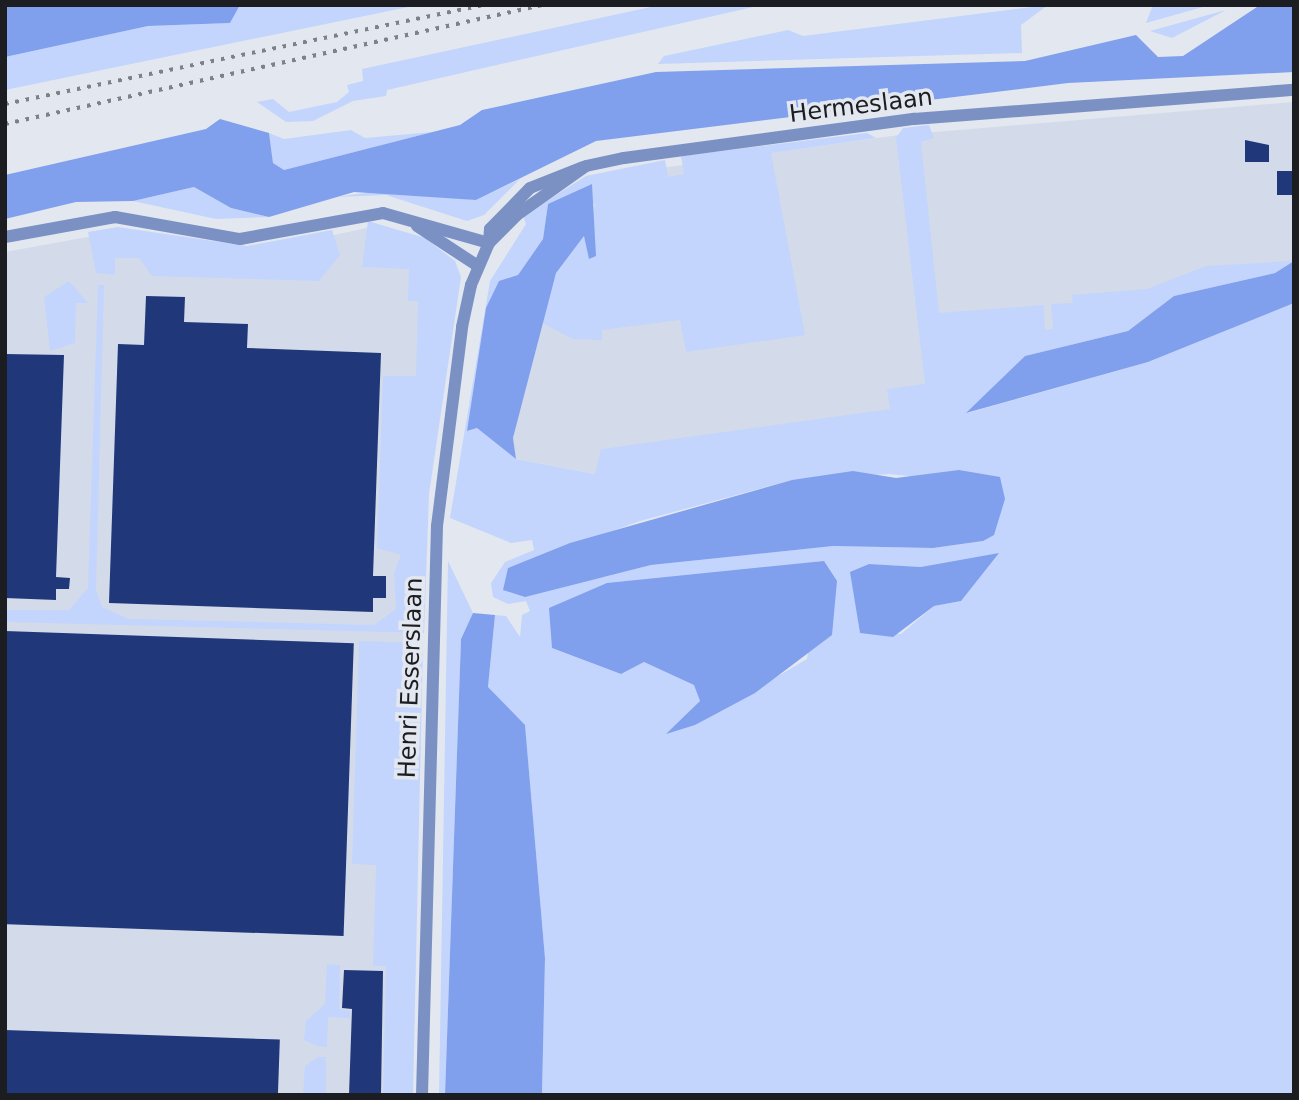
<!DOCTYPE html>
<html>
<head>
<meta charset="utf-8">
<style>
	body { margin:0 }
	#map { position:relative; width:1299px; height:1100px; overflow:hidden; background:#e3e7f0; font-family:"DejaVu Sans",sans-serif }
	div>[style] { position:absolute }
	[style*='--x'] { left:calc(var(--x)*1px); top:calc(var(--y)*1px); width:calc(var(--w)*1px); rotate:calc(var(--a)*1deg) }
	.built>* { inset:0; background:#d3dbea }
	.green>* { inset:0; background:#c3d5fc }
	.forest>* { inset:0; background:#80a0ed }
	.building>* { inset:0; background:#20377a; transform-origin:0 0 }
	.tertiary>* { height:12px; margin:-6px; padding:0 6px; transform-origin:6px; border-radius:6px; background:#7b91c4 }
	.rail>* { height:3.5px; margin-top:-1.75px; transform-origin:0; background:repeating-linear-gradient(90deg,#7e8187 0 3.5px,transparent 0 10.5px) }
	span { translate:-50% -50%; white-space:nowrap; text-align:center; line-height:1.15; -webkit-text-stroke:7px #e3e7f0; paint-order:stroke }
	.street-label { font-size:24px; color:#1c1d20 }
	.frame { position:absolute; inset:0; border:7px solid #1c1d20; pointer-events:none }
</style>
</head>
<body>
<div id="map">
	<div class="built">
		<i style="clip-path:polygon(1294px 102px,1294px 261px,1185px 280px,923px 401px,875px 414px,602px 449px,596px 474px,516px 459px,513px 438px,556px 273px,610px 175px,899px 135px)"></i>
		<i style="clip-path:polygon(380px 225px,420px 241px,408px 1095px,5px 1095px,5px 252px,126px 230px,238px 256px)"></i>
	</div>
	<div class="green">
		<i style="clip-path:polygon(240px 5px,418px 5px,5px 90px,5px 57px,148px 26px,230px 23px)"></i>
		<i style="clip-path:polygon(660px 5px,762px 5px,387px 90px,386px 96px,353px 101px,313px 121px,286px 122px,257px 102px,273px 99px,289px 112px,337px 102px,349px 92px,347px 85px,363px 81px,362px 69px)"></i>
		<i style="clip-path:polygon(1048px 5px,1021px 25px,1022px 53px,658px 64px,664px 56px,788px 30px,803px 36px)"></i>
		<i style="clip-path:polygon(1153px 5px,1210px 5px,1146px 23px)"></i>
		<i style="clip-path:polygon(1226px 10px,1172px 38px,1150px 31px)"></i>
		<i style="clip-path:polygon(evenodd,929px 125px,934px 138px,921px 142px,939px 313px,1044px 305px,1045px 330px,1053px 329px,1051px 304px,1073px 303px,1072px 295px,1147px 289px,1206px 266px,1294px 261px,1275px 273px,1174px 296px,1128px 331px,1025px 356px,968px 413px,1148px 362px,1294px 303px,1294px 1095px,542px 1095px,545px 958px,525px 726px,488px 687px,495px 615px,506px 616px,520px 637px,522px 615px,530px 611px,526px 601px,508px 604px,493px 597px,491px 583px,505px 562px,534px 550px,532px 540px,511px 543px,450px 518px,490px 281px,526px 224px,523px 216px,586px 176px,665px 160px,668px 177px,684px 174px,681px 156px,867px 133px,876px 138px,771px 153px,805px 335px,686px 352px,680px 320px,602px 330px,602px 340px,573px 339px,540px 322px,556px 273px,585px 235px,596px 204px,548px 204px,543px 239px,518px 275px,467px 431px,477px 428px,516px 459px,595px 474px,601px 449px,890px 409px,887px 389px,925px 384px,896px 138px,903px 128px,929px 125px,889px 474px,919px 477px,983px 541px,933px 548px,833px 546px,651px 565px,604px 577px,508px 568px,640px 521px,792px 480px,889px 474px,929px 125px,824px 561px,807px 659px,695px 725px,688px 715px,700px 701px,695px 685px,644px 662px,621px 674px,552px 648px,756px 570px,824px 561px,929px 125px,869px 564px,921px 567px,961px 601px,934px 606px,901px 634px,860px 633px,851px 572px,869px 564px)"></i>
		<i style="clip-path:polygon(351px 130px,365px 138px,433px 132px,284px 170px,273px 163px,269px 133px,284px 139px)"></i>
		<i style="clip-path:polygon(520px 179px,484px 215px,467px 221px,386px 195px,337px 197px,387px 190px,476px 200px)"></i>
		<i style="clip-path:polygon(194px 187px,231px 208px,269px 217px,216px 219px,133px 201px)"></i>
		<i style="clip-path:polygon(368px 221px,425px 238px,455px 261px,461px 277px,429px 494px,424px 633px,5px 622px,5px 610px,69px 610px,88px 588px,98px 285px,104px 285px,96px 590px,102px 607px,129px 619px,374px 625px,396px 609px,394px 573px,401px 555px,377px 548px,383px 376px,416px 376px,418px 301px,408px 301px,409px 269px,362px 267px)"></i>
		<i style="clip-path:polygon(118px 227px,247px 246px,332px 230px,340px 255px,319px 281px,152px 276px,139px 258px,115px 258px,115px 275px,96px 273px,88px 232px)"></i>
		<i style="clip-path:polygon(69px 281px,88px 303px,76px 303px,75px 343px,50px 351px,44px 297px)"></i>
		<i style="clip-path:polygon(448px 561px,473px 613px,461px 639px,445px 1095px,439px 1095px)"></i>
		<i style="clip-path:polygon(359px 641px,423px 643px,413px 1095px,383px 1095px,386px 966px,373px 966px,376px 865px,352px 864px)"></i>
		<i style="clip-path:polygon(327px 964px,340px 965px,339px 1009px,350px 1011px,350px 1018px,328px 1017px,327px 1047px,317px 1046px,304px 1040px,306px 1021px,325px 1004px)"></i>
		<i style="clip-path:polygon(318px 1057px,326px 1057px,326px 1095px,303px 1095px,305px 1066px)"></i>
	</div>
	<div class="forest">
		<i style="clip-path:polygon(5px 5px,240px 5px,230px 23px,148px 26px,5px 57px)"></i>
		<i style="clip-path:polygon(1260px 5px,1294px 5px,1294px 72px,1068px 83px,596px 141px,476px 200px,354px 192px,269px 217px,231px 208px,194px 187px,133px 201px,76px 202px,5px 219px,5px 175px,206px 129px,220px 119px,269px 133px,273px 163px,284px 170px,460px 125px,482px 110px,656px 72px,1025px 61px,1136px 35px,1158px 57px,1183px 56px)"></i>
		<i style="clip-path:polygon(592px 184px,596px 256px,589px 259px,584px 236px,556px 273px,513px 438px,516px 459px,477px 428px,467px 431px,486px 308px,499px 281px,518px 275px,543px 239px,548px 204px)"></i>
		<i style="clip-path:polygon(1294px 261px,1294px 303px,1148px 362px,966px 413px,1025px 356px,1128px 331px,1174px 296px,1275px 273px)"></i>
		<i style="clip-path:polygon(959px 470px,1000px 477px,1005px 499px,994px 535px,983px 541px,933px 548px,833px 546px,651px 565px,525px 597px,503px 590px,508px 568px,570px 543px,792px 480px,853px 471px,896px 478px)"></i>
		<i style="clip-path:polygon(999px 553px,961px 601px,934px 606px,893px 637px,860px 633px,850px 572px,869px 564px,921px 567px)"></i>
		<i style="clip-path:polygon(824px 561px,837px 581px,832px 635px,755px 693px,695px 725px,666px 734px,700px 701px,694px 685px,644px 662px,621px 674px,552px 648px,549px 608px,607px 583px)"></i>
		<i style="clip-path:polygon(473px 613px,495px 615px,488px 687px,525px 725px,545px 958px,542px 1095px,445px 1095px,461px 639px)"></i>
	</div>
	<div class="building">
		<i style="clip-path:polygon(1245px 140px,1269px 145px,1269px 162px,1245px 162px)"></i>
		<i style="left:1277px;top:171px;width:17px;height:24px"></i>
		<i style="clip-path:polygon(146px 296px,185px 297px,184px 322px,248px 324px,247px 348px,381px 353px,373px 576px,386px 576px,386px 598px,373px 598px,373px 612px,109px 603px,118px 344px,144px 345px)"></i>
		<i style="clip-path:polygon(5px 354px,64px 355px,56px 577px,70px 578px,69px 589px,56px 589px,56px 600px,5px 598px)"></i>
		<i style="left:5px;top:631px;width:349px;height:293px;rotate:2deg"></i>
		<i style="clip-path:polygon(344px 970px,383px 971px,381px 1095px,349px 1095px,352px 1009px,342px 1008px)"></i>
		<i style="left:5px;top:1030px;width:275px;height:65px;rotate:2deg"></i>
	</div>
	<div class="tertiary">
		<i style="--x:417;--y:226;--w:73;--a:33.3"></i>
		<i style="--x:5;--y:237;--w:112;--a:-10.3"></i>
		<i style="--x:115;--y:217;--w:127;--a:10"></i>
		<i style="--x:240;--y:239;--w:145;--a:-10.3"></i>
		<i style="--x:383;--y:213;--w:110;--a:15.8"></i>
		<i style="--x:489;--y:243;--w:14;--a:-86"></i>
		<i style="--x:490;--y:229;--w:57;--a:-45.7"></i>
		<i style="--x:530;--y:188;--w:57;--a:-21.6"></i>
		<i style="--x:422;--y:1095;--w:569;--a:-88.49"></i>
		<i style="--x:437;--y:526;--w:201;--a:-82.8"></i>
		<i style="--x:462;--y:327;--w:43;--a:-77.9"></i>
		<i style="--x:471;--y:285;--w:46;--a:-66.8"></i>
		<i style="--x:489;--y:243;--w:41;--a:-45"></i>
		<i style="--x:518;--y:214;--w:83;--a:-35.2"></i>
		<i style="--x:586;--y:166;--w:39;--a:-12"></i>
		<i style="--x:624;--y:158;--w:293;--a:-7.7"></i>
		<i style="--x:914;--y:119;--w:381;--a:-4.4"></i>
	</div>
	<div class="rail">
		<i style="--x:5;--y:104;--w:486;--a:-11.7"></i>
		<i style="--x:5;--y:124;--w:550;--a:-12.49"></i>
	</div>
	<div class="street-label">
		<span style="left:861px;top:106px;rotate:-7deg">Hermeslaan</span>
		<span style="left:411px;top:678px;rotate:-88deg">Henri Esserslaan</span>
	</div>
	<div class="frame"></div>
</div>
</body>
</html>
